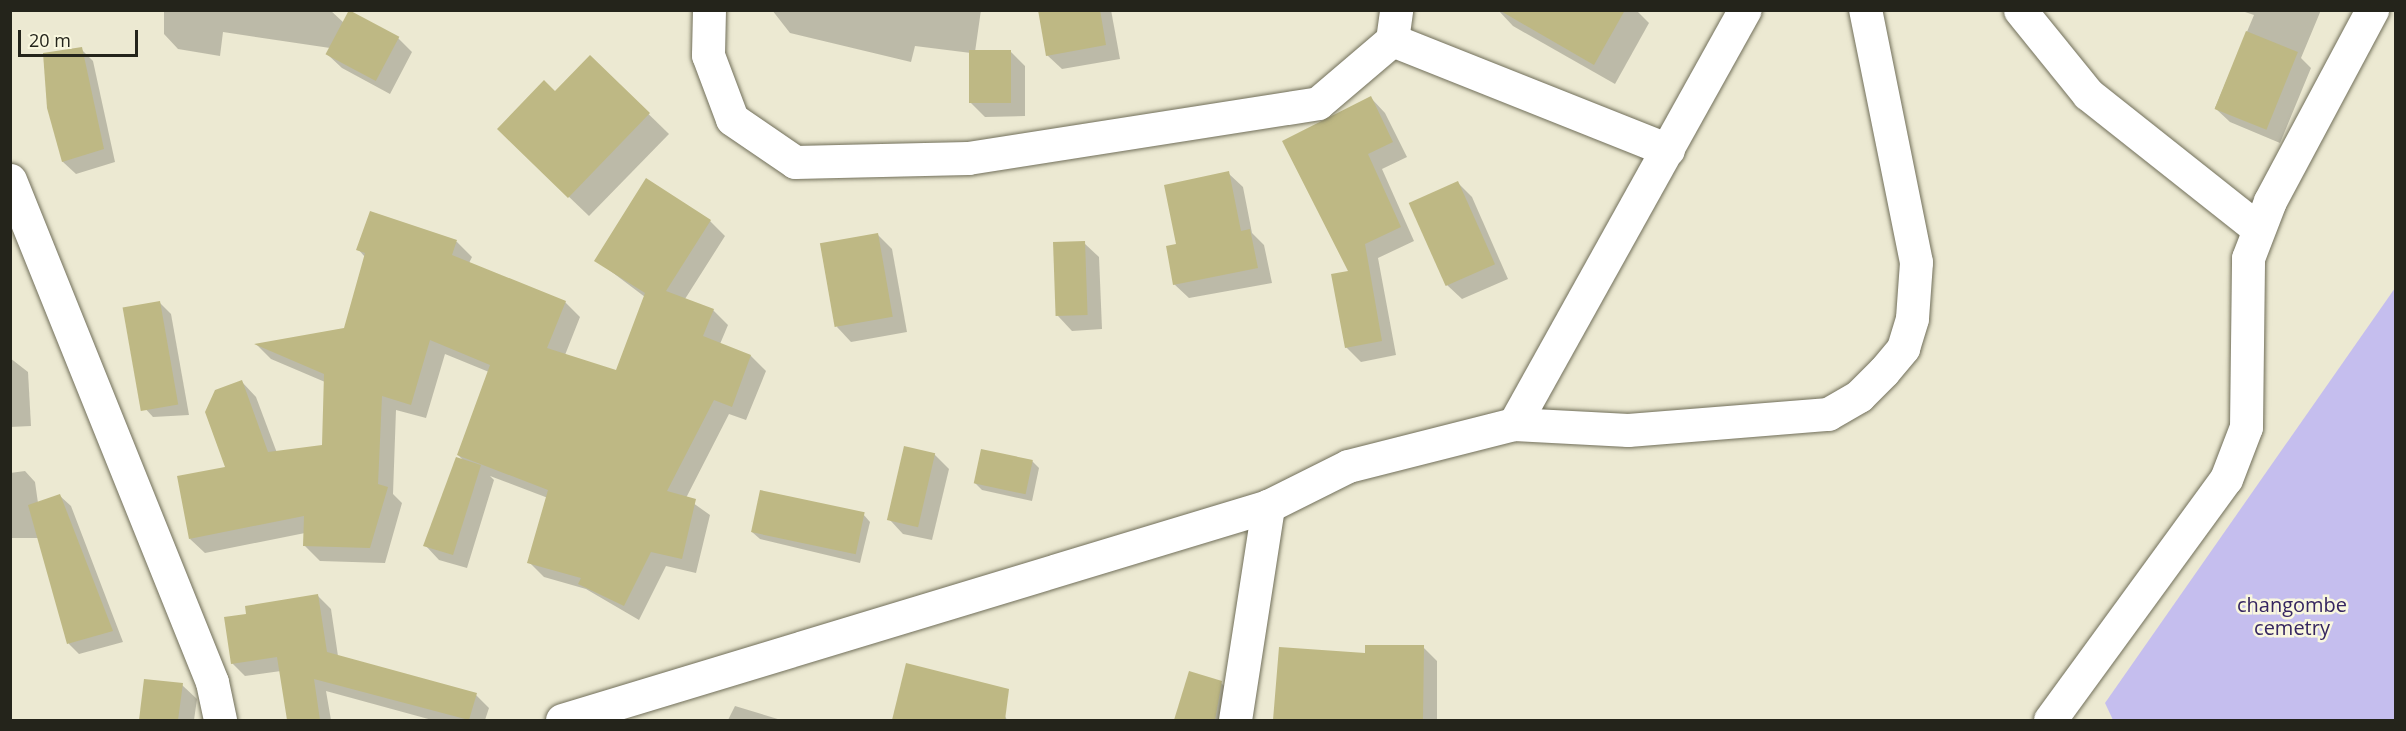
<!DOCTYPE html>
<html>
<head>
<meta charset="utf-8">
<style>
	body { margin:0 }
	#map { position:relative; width:2406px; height:731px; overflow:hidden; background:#ece9d2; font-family:"Open Sans",sans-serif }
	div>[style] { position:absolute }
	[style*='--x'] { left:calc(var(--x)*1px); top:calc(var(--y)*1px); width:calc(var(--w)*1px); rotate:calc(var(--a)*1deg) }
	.green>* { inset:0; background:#c5beee }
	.shadow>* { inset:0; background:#0003 }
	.building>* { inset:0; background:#beb884; transform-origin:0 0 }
	.roads { filter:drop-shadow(0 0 2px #716f5a) drop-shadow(0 0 2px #716f5a) }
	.minor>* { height:33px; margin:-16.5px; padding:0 16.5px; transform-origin:16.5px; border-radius:16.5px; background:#fff }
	span { translate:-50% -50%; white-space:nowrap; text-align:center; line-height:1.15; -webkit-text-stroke:5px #f9f7df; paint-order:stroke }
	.park-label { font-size:20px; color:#352560 }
	.frame { position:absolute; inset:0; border:12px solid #24241b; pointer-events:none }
	.scale { position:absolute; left:18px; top:30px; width:120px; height:27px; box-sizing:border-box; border:3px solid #24241b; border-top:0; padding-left:8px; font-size:18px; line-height:21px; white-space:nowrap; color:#24241b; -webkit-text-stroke:4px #f9f7df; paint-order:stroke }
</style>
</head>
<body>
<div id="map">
	<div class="green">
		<i style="clip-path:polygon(2395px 288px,2395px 720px,2113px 720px,2105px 703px)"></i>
	</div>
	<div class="shadow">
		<i style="clip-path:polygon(164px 10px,330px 10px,344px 23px,398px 38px,412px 52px,390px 94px,342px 68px,327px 54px,330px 48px,223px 32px,220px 56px,178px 49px,164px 34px)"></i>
		<i style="clip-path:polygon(772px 10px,981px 10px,975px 52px,1010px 51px,1025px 66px,1025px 116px,985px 117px,970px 102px,971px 53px,915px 46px,911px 62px,790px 33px)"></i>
		<i style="clip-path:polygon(1039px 10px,1111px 10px,1120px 59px,1062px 69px,1047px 55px)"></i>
		<i style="clip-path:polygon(1498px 10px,1636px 10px,1649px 23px,1615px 84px,1513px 26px)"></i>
		<i style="clip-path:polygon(2239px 10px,2321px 10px,2301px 58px,2311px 68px,2280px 143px,2230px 122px,2215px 108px,2254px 15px)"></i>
		<i style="clip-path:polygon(81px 49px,93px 61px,115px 162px,76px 174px,63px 162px,48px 108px)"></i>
		<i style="clip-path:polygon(590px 57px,669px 134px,589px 216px,519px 149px,555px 93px)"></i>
		<i style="clip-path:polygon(1371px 98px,1385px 113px,1407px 157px,1382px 169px,1414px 241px,1378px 258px,1396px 355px,1361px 362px,1346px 347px)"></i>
		<i style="clip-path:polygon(1228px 173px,1243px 187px,1252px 233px,1264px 245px,1272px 283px,1189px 298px,1174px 284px,1178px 245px)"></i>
		<i style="clip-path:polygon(1458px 183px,1472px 197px,1508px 279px,1462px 299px,1447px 285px)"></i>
		<i style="clip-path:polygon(371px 212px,457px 242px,472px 257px,469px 263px,565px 302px,580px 317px,565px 355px,616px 372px,645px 297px,596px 260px,710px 221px,725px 236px,685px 299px,713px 310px,728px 325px,720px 344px,751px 356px,766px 371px,746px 420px,729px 414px,686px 498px,710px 515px,696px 573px,666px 566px,639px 620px,586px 589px,544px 577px,529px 562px,548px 498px,490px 476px,494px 480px,467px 568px,439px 560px,425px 545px,464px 461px,458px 455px,489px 372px,445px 354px,426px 418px,396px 410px,393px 494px,402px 503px,385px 563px,320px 561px,305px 546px,305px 533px,205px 553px,190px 539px,227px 468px,242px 382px,256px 397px,277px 453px,323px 447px,325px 382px,271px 359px,257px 345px,345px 329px,365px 257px,358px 249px)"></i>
		<i style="clip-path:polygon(877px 234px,892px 249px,907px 332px,851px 342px,837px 327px)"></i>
		<i style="clip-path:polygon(1084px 243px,1099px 257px,1102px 329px,1072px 331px,1058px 316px)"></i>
		<i style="clip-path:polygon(159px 302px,171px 314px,189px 415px,153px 417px,142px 405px)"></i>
		<i style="clip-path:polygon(10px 358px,28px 372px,31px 426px,10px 427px)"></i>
		<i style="clip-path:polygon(934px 454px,949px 469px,932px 540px,903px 534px,889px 519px)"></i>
		<i style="clip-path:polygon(1032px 461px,1039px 468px,1032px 501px,982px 490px,974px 482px)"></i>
		<i style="clip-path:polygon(25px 471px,35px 482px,38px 503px,60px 496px,71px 506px,123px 642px,79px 654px,69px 644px,39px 538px,10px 538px,10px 473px)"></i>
		<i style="clip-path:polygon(863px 514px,870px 522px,860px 563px,760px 539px,752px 532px)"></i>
		<i style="clip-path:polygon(318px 596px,331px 609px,338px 656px,476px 695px,489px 708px,485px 720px,432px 720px,326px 691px,331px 720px,289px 720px,281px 671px,245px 676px,232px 663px,248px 615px)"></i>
		<i style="clip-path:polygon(1423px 647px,1437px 661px,1437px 720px,1275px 720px,1280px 648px,1367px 654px)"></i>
		<i style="clip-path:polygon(907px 664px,995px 697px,1007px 720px,894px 720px)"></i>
		<i style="clip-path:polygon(1190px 673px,1221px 683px,1236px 697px,1229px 720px,1176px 720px)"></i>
		<i style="clip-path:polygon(146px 680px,182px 685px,197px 699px,194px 720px,141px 720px)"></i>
		<i style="clip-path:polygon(735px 706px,781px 720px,728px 720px)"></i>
	</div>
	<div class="building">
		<i style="left:349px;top:10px;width:57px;height:50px;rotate:28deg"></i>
		<i style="clip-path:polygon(1038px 10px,1100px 10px,1106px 45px,1046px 56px)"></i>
		<i style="clip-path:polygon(1499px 10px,1625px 10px,1594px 65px)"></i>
		<i style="left:2246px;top:31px;width:56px;height:84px;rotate:22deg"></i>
		<i style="clip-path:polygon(82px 47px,104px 149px,62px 162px,47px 108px,43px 53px)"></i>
		<i style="left:969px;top:50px;width:42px;height:53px"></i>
		<i style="clip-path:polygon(590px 55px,650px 113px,568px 198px,497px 129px,544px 80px,555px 91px)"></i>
		<i style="clip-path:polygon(1371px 96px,1393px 142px,1368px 154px,1401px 227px,1365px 244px,1382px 341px,1345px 348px,1331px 274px,1348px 271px,1282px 141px)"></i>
		<i style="clip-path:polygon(1229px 171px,1241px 231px,1250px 229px,1258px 268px,1173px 285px,1166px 246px,1176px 244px,1164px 185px)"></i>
		<i style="clip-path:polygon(646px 178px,711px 220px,666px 291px,714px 309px,703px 336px,751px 355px,732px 407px,714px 400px,667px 491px,696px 499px,682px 559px,651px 552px,624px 606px,578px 584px,581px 578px,527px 563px,548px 490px,457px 455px,490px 365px,430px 340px,411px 405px,382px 396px,378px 484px,388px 487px,370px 548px,303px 546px,304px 516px,189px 539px,177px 476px,225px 467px,205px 412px,215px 390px,242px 380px,268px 452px,322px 445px,324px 374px,254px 344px,344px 328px,365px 253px,356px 250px,370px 211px,457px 240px,452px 255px,566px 301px,547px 348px,616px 370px,645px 293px,594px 261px)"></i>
		<i style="left:1458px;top:181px;width:91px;height:54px;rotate:66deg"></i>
		<i style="left:878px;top:233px;width:85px;height:59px;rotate:80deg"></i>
		<i style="left:1085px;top:241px;width:74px;height:32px;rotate:88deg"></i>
		<i style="left:160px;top:301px;width:105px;height:38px;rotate:80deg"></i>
		<i style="left:904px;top:446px;width:32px;height:76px;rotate:13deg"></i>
		<i style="left:981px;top:449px;width:53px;height:35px;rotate:12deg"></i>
		<i style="clip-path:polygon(456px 457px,481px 465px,453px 555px,423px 546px)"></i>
		<i style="left:760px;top:490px;width:107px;height:43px;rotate:12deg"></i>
		<i style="clip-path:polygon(60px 494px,113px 631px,67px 644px,28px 505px)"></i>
		<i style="clip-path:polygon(318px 594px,327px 652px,477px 693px,469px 720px,314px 679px,320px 720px,287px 720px,277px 657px,231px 664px,224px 617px,246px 614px,245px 606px)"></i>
		<i style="clip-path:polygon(1365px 645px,1424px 645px,1423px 720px,1273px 720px,1279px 647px,1365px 653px)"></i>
		<i style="clip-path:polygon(906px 663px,1009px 689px,1005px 720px,892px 720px)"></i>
		<i style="clip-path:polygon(1189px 671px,1222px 681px,1215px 720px,1174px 720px)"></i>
		<i style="clip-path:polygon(144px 679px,183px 683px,178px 720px,139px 720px)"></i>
	</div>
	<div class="roads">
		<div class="minor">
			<i style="--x:709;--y:10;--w:45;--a:91.3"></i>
			<i style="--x:708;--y:55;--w:68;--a:69.4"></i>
			<i style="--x:732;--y:119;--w:76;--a:34.3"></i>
			<i style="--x:795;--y:162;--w:173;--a:-1.3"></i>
			<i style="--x:968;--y:158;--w:354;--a:-8.9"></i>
			<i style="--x:1318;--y:103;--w:97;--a:-40.4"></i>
			<i style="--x:1392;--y:40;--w:30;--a:-82"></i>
			<i style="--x:2020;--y:10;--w:108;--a:51"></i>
			<i style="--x:2088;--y:94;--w:216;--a:38.4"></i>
			<i style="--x:1392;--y:40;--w:297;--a:21.7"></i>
			<i style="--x:10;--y:180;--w:541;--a:68.08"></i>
			<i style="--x:212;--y:682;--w:39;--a:78"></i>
			<i style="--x:1514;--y:424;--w:474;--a:-60.9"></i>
			<i style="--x:562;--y:720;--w:738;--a:-16.86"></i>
			<i style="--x:1235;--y:720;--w:217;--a:-81.2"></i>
			<i style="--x:1268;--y:506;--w:89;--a:-26.6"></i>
			<i style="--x:1348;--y:466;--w:171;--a:-14.2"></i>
			<i style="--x:1514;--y:424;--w:114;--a:3"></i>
			<i style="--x:1628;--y:430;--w:201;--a:-4.6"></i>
			<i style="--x:1828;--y:414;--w:36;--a:-30"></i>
			<i style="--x:1859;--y:396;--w:35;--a:-45"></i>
			<i style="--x:1884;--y:371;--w:30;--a:-50"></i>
			<i style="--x:1903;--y:348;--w:31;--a:-73"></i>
			<i style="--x:1912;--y:318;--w:56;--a:-85.9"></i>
			<i style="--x:1916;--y:262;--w:257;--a:-101.4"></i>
			<i style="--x:2050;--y:720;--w:298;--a:-53.9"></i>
			<i style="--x:2226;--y:479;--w:56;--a:-69"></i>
			<i style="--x:2246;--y:427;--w:169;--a:-89.3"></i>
			<i style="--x:2248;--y:258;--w:61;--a:-68.9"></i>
			<i style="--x:2270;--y:201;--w:217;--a:-61.9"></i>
		</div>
	</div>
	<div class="park-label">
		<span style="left:2292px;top:616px">changombe<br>cemetry</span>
	</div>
	<div class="frame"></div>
	<div class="scale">20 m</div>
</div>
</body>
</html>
